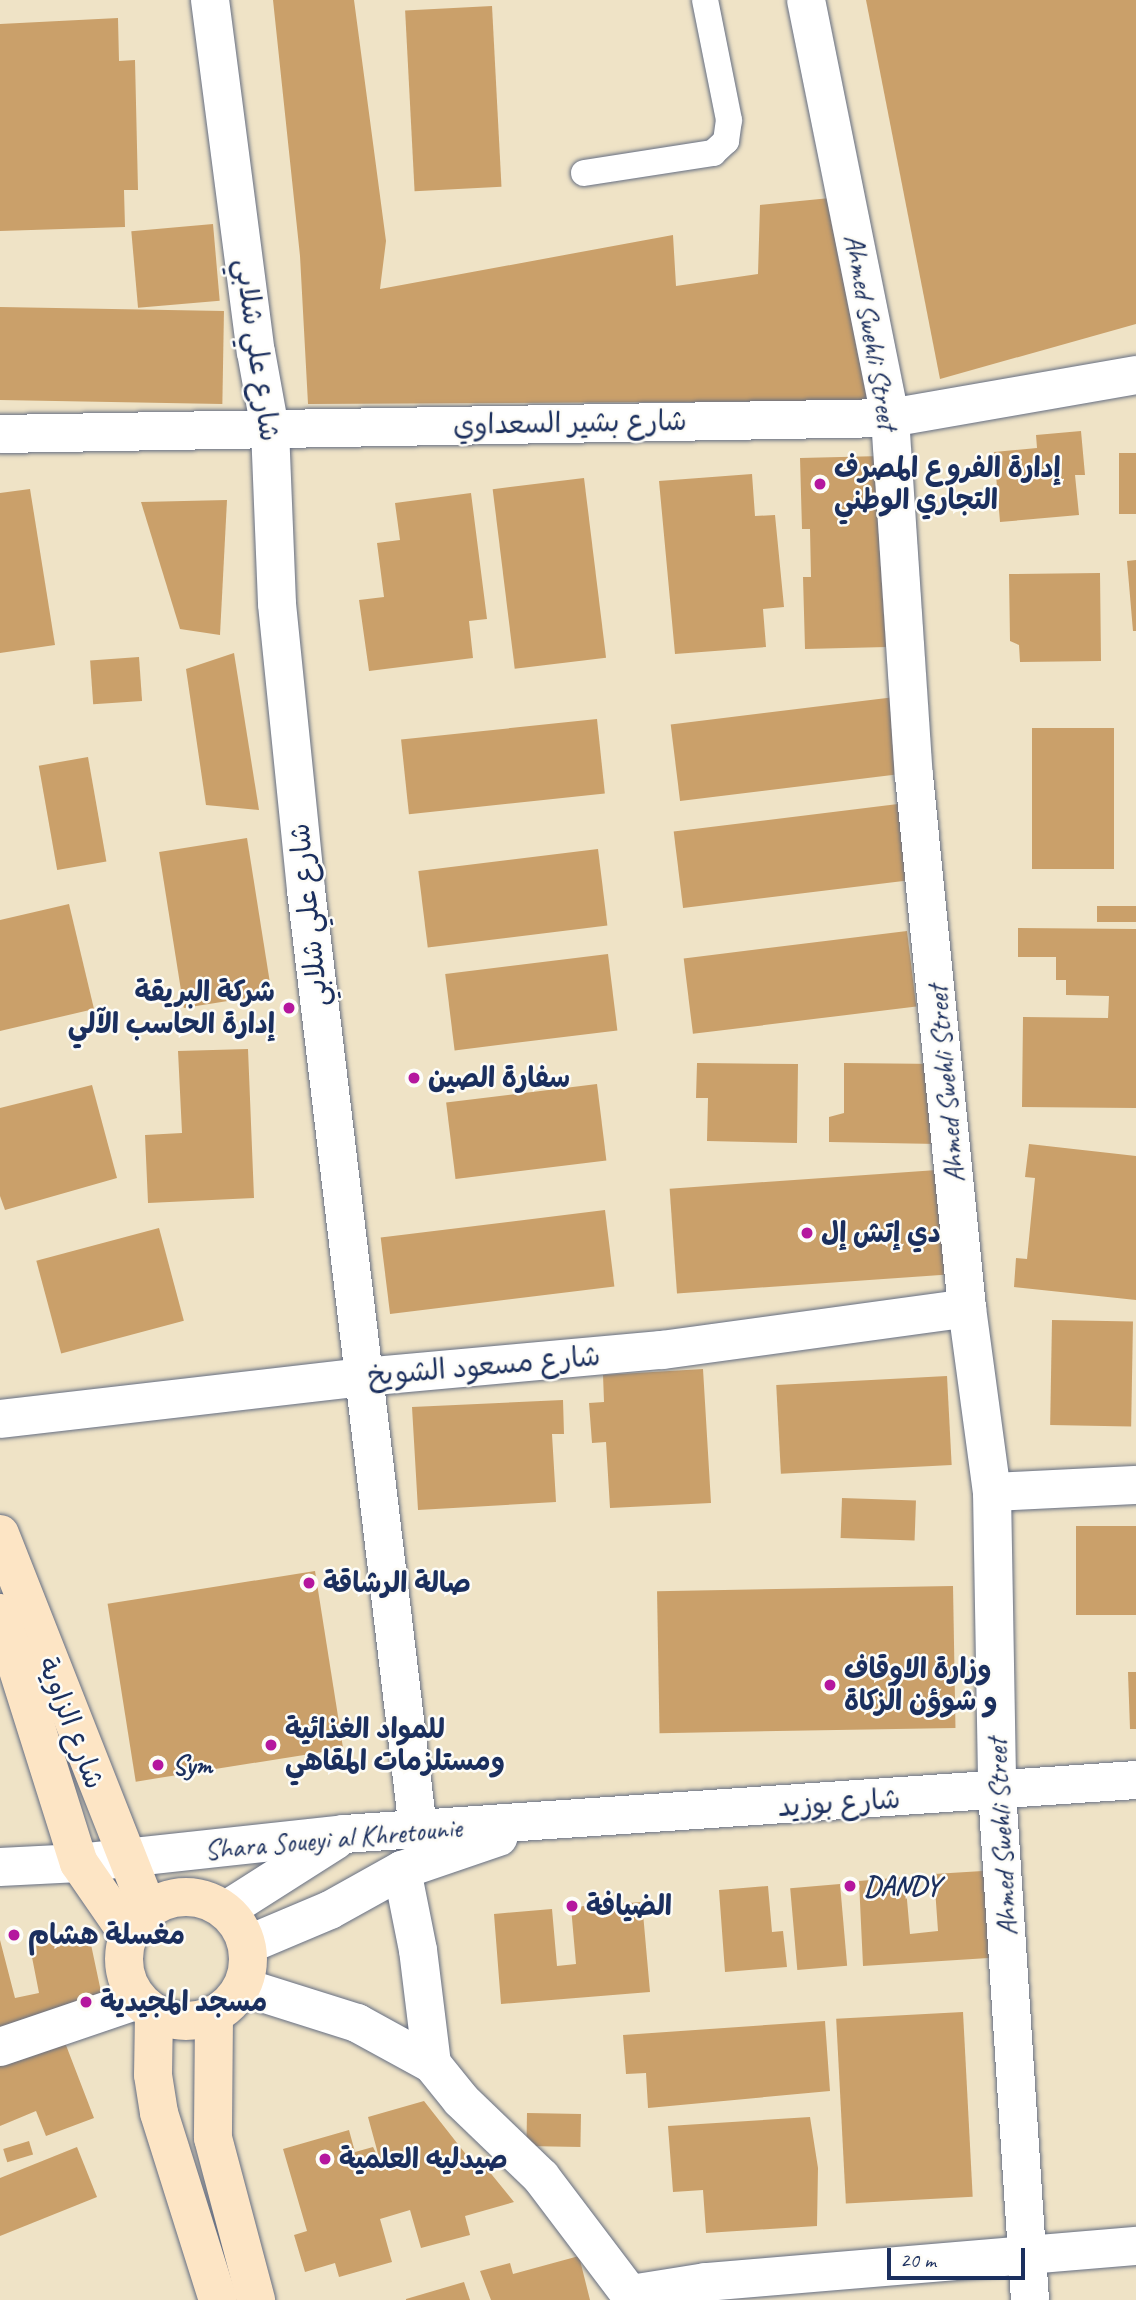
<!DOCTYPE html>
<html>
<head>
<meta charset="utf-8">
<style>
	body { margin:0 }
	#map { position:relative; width:1136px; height:2300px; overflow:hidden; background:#efe3c6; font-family:Caveat,"Playpen Sans Arabic",sans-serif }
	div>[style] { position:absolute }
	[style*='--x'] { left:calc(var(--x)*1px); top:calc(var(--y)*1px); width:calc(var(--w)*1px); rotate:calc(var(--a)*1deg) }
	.building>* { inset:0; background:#caa06a; transform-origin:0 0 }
	.roads { filter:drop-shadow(0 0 2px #656e82) drop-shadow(0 0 2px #656e82) }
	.service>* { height:26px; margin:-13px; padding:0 13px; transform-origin:13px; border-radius:13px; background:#fff }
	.minor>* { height:38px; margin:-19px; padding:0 19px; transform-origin:19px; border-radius:19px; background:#fff }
	.secondary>* { height:38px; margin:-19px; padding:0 19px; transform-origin:19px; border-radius:19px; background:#fde5c5 }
	.secondary>.ring { margin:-19px; padding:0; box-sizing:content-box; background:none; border:38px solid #fde5c5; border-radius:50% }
	.dots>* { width:19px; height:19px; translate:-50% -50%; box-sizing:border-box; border:4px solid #fdfcf7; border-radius:50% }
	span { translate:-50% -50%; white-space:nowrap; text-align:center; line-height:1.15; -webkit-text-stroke:5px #fdfcf7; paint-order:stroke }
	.street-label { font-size:28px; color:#1b2f5e }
	.poi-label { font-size:28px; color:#1b2f5e; font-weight:700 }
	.left { translate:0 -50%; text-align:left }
	.right { translate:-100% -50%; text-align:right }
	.scale { position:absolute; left:887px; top:2248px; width:138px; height:32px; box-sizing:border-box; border:4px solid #1b2f5e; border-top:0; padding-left:9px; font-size:21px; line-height:24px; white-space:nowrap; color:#1b2f5e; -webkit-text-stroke:5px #fdfcf7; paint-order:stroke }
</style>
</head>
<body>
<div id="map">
	<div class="building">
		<i style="clip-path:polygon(273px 0,354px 0,386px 241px,380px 289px,673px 235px,676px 286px,758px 274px,760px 205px,830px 198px,872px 401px,308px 404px,300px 256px)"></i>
		<i style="clip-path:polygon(866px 0,1136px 0,1136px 324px,940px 379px)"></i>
		<i style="left:492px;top:6px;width:181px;height:87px;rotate:87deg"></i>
		<i style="clip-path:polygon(118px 18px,119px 61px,135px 60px,138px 190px,124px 190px,125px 227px,0 231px,0 24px)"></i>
		<i style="left:213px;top:224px;width:77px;height:82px;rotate:85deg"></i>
		<i style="left:0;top:307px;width:224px;height:93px;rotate:1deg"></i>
		<i style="clip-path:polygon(1081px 431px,1085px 475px,1075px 475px,1079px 515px,1000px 522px,994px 452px,1037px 448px,1036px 435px)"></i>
		<i style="left:1119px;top:453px;width:17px;height:61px"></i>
		<i style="clip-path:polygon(882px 456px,887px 647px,805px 649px,803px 577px,811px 577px,810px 529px,802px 529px,800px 458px)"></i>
		<i style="clip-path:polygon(752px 474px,755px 516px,775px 515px,784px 607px,763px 609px,766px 647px,675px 654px,659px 481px)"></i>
		<i style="left:584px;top:478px;width:181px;height:92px;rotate:83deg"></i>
		<i style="clip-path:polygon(30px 489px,55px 645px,0 653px,0 493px)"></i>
		<i style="clip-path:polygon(471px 493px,487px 619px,469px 621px,473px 658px,369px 671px,359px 600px,384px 597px,377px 543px,400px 540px,395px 503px)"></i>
		<i style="clip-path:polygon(227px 500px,220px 635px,180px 629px,141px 502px)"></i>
		<i style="clip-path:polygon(1136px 560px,1136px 631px,1133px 631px,1127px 561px)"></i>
		<i style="clip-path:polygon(1100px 573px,1101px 661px,1020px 662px,1019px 645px,1010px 641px,1009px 574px)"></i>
		<i style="clip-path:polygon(234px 653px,259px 810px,206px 805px,186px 669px)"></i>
		<i style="left:139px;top:657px;width:44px;height:49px;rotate:86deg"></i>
		<i style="left:895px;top:697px;width:77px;height:226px;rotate:83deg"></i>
		<i style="left:597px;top:719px;width:75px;height:197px;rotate:84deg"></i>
		<i style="left:1032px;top:728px;width:82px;height:141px"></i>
		<i style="left:88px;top:757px;width:106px;height:50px;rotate:80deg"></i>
		<i style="left:898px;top:804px;width:77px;height:226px;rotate:83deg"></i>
		<i style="left:247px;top:838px;width:158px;height:89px;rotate:81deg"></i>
		<i style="left:598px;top:849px;width:77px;height:181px;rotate:83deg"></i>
		<i style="clip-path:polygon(69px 904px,94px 1009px,0 1031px,0 920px)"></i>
		<i style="left:1097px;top:906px;width:39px;height:16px"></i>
		<i style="clip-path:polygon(1018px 928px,1136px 929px,1136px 1108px,1022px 1107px,1023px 1017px,1108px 1018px,1109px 996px,1066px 995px,1066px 980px,1056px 980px,1056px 957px,1018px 957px)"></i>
		<i style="left:907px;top:931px;width:76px;height:225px;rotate:83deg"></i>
		<i style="left:608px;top:954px;width:77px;height:164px;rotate:83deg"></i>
		<i style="clip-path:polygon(248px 1049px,254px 1198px,148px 1203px,145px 1135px,182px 1133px,178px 1051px)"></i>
		<i style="clip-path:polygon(697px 1063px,798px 1064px,797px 1143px,707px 1141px,708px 1098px,696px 1098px)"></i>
		<i style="clip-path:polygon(844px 1063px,940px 1064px,938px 1144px,829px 1142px,829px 1117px,844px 1113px)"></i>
		<i style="left:597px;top:1084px;width:77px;height:152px;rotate:83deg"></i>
		<i style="clip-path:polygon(92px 1085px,117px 1178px,5px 1210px,0 1196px,0 1108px)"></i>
		<i style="clip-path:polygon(1029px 1144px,1136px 1156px,1136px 1300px,1014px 1287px,1016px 1258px,1027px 1259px,1035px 1178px,1025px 1177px)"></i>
		<i style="left:937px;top:1170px;width:105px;height:268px;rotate:86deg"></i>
		<i style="left:605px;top:1210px;width:77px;height:226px;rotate:83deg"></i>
		<i style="left:159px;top:1228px;width:96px;height:127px;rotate:75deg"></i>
		<i style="left:1052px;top:1320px;width:81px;height:105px;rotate:1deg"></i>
		<i style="clip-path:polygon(703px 1369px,711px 1503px,610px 1508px,606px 1442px,592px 1443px,589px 1403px,604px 1402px,603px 1375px)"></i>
		<i style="left:947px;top:1376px;width:89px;height:171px;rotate:87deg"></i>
		<i style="clip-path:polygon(563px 1400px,564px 1434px,552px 1434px,556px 1502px,418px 1510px,412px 1407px)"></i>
		<i style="left:842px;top:1498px;width:74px;height:40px;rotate:2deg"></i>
		<i style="left:1136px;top:1526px;width:89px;height:60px;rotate:90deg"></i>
		<i style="left:315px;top:1571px;width:180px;height:210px;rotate:81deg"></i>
		<i style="left:953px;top:1586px;width:142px;height:296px;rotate:89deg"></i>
		<i style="clip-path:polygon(1128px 1672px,1136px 1672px,1136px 1729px,1130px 1729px)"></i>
		<i style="clip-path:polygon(999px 1870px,1004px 1957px,863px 1966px,859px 1881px,905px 1877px,910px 1934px,938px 1931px,934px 1874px)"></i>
		<i style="left:840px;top:1884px;width:82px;height:50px;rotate:85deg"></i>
		<i style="clip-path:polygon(768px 1886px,772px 1932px,783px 1931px,787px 1967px,725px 1972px,719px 1890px)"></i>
		<i style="clip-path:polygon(642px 1902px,650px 1992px,501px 2004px,494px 1914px,552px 1909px,557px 1966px,576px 1964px,571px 1907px)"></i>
		<i style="clip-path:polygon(89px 1935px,104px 2006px,0 2027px,0 1940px,15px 1998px,39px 1993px,30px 1947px)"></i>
		<i style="left:963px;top:2012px;width:185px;height:127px;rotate:87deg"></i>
		<i style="clip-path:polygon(825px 2021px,830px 2091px,648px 2108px,646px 2073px,626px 2074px,623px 2035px)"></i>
		<i style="clip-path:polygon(64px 2040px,94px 2118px,46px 2136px,36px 2111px,0 2126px,0 2065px)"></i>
		<i style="clip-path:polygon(424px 2101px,479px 2171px,488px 2170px,514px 2202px,465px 2216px,470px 2235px,421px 2248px,410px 2210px,380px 2219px,392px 2262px,339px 2277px,335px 2263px,305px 2272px,294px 2235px,307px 2231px,283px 2149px,349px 2130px,355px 2152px,373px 2147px,380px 2161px,368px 2117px)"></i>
		<i style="left:527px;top:2113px;width:54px;height:33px;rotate:1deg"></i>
		<i style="clip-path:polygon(810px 2117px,818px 2168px,817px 2226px,706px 2233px,703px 2190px,673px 2192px,668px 2126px)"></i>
		<i style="left:29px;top:2141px;width:14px;height:27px;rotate:73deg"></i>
		<i style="clip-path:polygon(77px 2147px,97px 2197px,0 2236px,0 2178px)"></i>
		<i style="clip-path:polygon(579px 2256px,590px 2300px,491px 2300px,480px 2271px,510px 2263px,513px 2274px)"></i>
		<i style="clip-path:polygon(464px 2282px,470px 2300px,406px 2300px,406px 2299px)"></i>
	</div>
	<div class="roads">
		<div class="service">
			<i style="--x:584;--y:173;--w:131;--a:-8.8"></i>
			<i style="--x:713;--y:153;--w:18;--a:-43"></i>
			<i style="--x:726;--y:141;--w:21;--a:-82"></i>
			<i style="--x:729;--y:120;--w:122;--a:-101.3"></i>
		</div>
		<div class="minor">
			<i style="--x:210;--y:0;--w:355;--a:82.6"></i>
			<i style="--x:256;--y:352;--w:78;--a:79.7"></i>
			<i style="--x:270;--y:429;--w:175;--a:87.7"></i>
			<i style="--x:277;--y:604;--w:287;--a:84.2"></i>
			<i style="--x:306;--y:890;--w:946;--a:83.2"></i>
			<i style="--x:806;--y:0;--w:426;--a:78.6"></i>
			<i style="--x:890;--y:418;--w:359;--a:86.2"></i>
			<i style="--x:914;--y:776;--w:535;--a:84.31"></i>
			<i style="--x:967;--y:1308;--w:186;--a:82.3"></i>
			<i style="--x:992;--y:1492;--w:299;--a:89"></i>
			<i style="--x:997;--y:1791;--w:510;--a:86.29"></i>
			<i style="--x:0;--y:434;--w:890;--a:-1.03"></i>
			<i style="--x:890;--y:418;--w:250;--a:-9.9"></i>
			<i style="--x:0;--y:1419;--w:365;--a:-6.6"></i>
			<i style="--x:363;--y:1377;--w:300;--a:-5.2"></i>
			<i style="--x:662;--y:1350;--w:308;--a:-7.8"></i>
			<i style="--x:992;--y:1492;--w:144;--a:-2.8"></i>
			<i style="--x:0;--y:1867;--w:79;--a:-2.9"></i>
			<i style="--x:79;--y:1863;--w:267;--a:-6.2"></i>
			<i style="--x:344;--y:1834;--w:794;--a:-3.9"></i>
			<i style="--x:402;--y:1870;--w:82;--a:78.7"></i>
			<i style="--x:418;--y:1950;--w:115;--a:83"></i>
			<i style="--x:226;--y:1910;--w:130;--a:-32.5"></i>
			<i style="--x:247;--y:1945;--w:90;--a:-22.9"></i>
			<i style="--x:330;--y:1910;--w:82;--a:-29.1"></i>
			<i style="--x:402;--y:1870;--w:102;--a:-18.8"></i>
			<i style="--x:243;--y:1987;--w:120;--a:17.5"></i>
			<i style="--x:357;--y:2023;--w:85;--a:28.7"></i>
			<i style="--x:432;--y:2064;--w:46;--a:51.1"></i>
			<i style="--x:461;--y:2100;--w:111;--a:43.9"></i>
			<i style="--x:541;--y:2177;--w:154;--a:52.9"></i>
			<i style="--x:0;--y:2047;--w:146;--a:-18.8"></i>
			<i style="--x:631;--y:2294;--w:76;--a:-9.1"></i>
			<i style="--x:706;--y:2282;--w:432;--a:-4.8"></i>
		</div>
		<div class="secondary">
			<i style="--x:0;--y:1534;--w:403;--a:68.5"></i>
			<i style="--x:0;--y:1613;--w:262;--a:72.5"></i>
			<i style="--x:79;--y:1863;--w:86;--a:55.4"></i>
			<i class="ring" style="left:124px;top:1897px;width:86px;height:86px"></i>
			<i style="--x:154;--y:2013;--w:62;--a:90.9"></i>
			<i style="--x:153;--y:2075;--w:38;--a:81"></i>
			<i style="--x:159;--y:2113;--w:196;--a:72.5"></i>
			<i style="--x:214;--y:2015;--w:123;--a:90.5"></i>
			<i style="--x:213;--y:2138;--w:168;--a:75.1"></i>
		</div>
	</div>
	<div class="dots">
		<i style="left:820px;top:484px;background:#b5179e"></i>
		<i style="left:289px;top:1008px;background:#b5179e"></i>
		<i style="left:414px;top:1078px;background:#b5179e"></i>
		<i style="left:807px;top:1233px;background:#b5179e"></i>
		<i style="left:309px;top:1583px;background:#b5179e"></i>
		<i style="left:830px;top:1685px;background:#b5179e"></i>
		<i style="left:271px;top:1745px;background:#b5179e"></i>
		<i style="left:158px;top:1765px;background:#b5179e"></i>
		<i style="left:850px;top:1886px;background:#b5179e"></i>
		<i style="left:572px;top:1906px;background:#b5179e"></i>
		<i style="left:14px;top:1935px;background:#b5179e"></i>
		<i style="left:86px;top:2002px;background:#b5179e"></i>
		<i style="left:325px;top:2159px;background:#b5179e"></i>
	</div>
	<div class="street-label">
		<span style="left:871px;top:332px;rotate:80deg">Ahmed Swehli Street</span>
		<span style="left:257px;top:350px;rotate:82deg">شارع علي شلابي</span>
		<span style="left:570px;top:423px;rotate:-1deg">شارع بشير السعداوي</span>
		<span style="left:309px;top:915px;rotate:-96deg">شارع علي شلابي</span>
		<span style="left:946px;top:1084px;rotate:-95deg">Ahmed Swehli Street</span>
		<span style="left:484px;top:1366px;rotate:-5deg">شارع مسعود الشويخ</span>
		<span style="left:71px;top:1723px;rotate:69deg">شارع الزاوية</span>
		<span style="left:839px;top:1803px;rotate:-4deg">شارع بوزيد</span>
		<span style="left:1002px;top:1837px;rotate:-93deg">Ahmed Swehli Street</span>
		<span style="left:333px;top:1839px;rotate:-5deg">Shara Soueyi al Khretounie</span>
	</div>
	<div class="poi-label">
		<span class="left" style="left:834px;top:484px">إدارة الفروع المصرف<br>التجاري الوطني</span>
		<span class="right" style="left:275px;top:1008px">شركة البريقة<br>إدارة الحاسب الآلي</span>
		<span class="left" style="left:428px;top:1078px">سفارة الصين</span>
		<span class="left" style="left:821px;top:1233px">دي إتش إل</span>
		<span class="left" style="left:323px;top:1583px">صالة الرشاقة</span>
		<span class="left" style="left:844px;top:1685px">وزارة الاوقاف<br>و شوؤن الزكاة</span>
		<span class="left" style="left:285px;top:1745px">للمواد الغذائية<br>ومستلزمات المقاهي</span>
		<span class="left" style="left:172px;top:1765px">Sym</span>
		<span class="left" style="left:864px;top:1886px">DANDY</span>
		<span class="left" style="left:586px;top:1906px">الضيافة</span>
		<span class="left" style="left:28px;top:1935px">مغسلة هشام</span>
		<span class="left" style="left:100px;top:2002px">مسجد المجيدية</span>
		<span class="left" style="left:339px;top:2159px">صيدليه العلمية</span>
	</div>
	<div class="scale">20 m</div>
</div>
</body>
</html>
